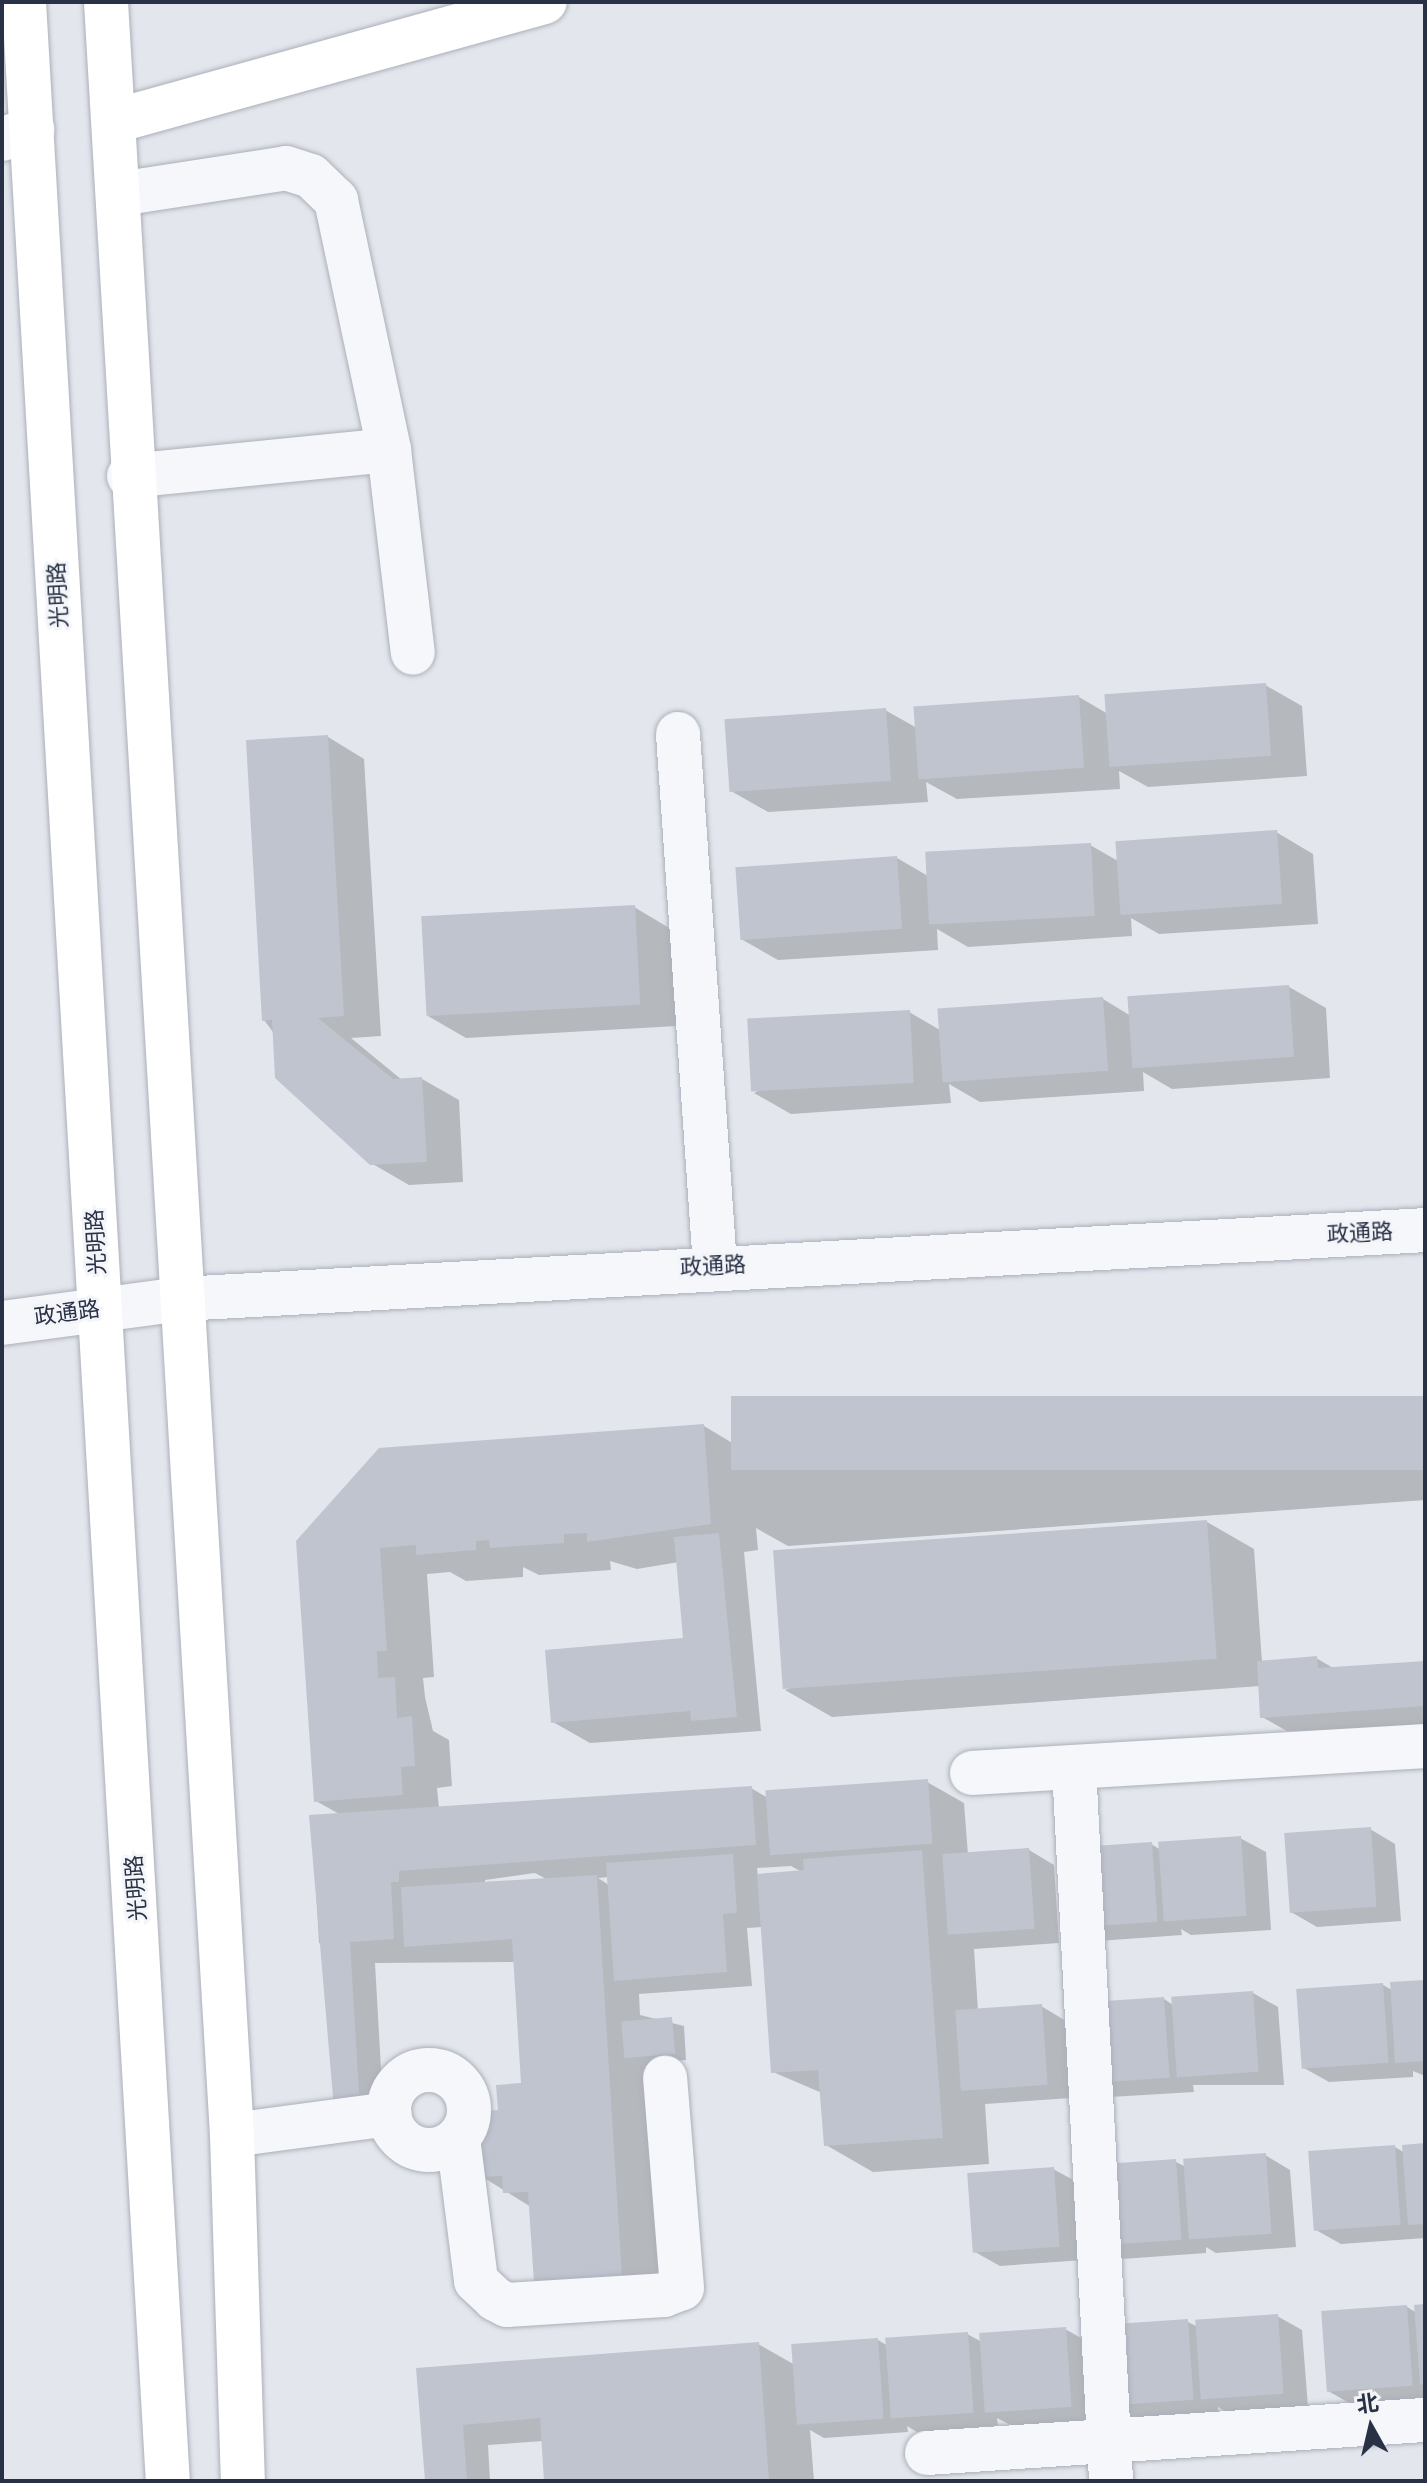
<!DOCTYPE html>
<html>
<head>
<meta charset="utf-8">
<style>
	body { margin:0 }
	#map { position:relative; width:1427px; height:2483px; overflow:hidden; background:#e3e6ec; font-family:Jost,"Noto Sans SC",sans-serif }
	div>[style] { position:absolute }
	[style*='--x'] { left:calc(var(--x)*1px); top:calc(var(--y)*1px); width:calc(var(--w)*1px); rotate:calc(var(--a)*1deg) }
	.shadow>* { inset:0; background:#0003 }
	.building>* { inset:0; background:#bfc4cf; transform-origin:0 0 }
	.roads { filter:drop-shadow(0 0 2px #abb0ba) drop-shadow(0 0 2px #abb0ba) }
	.minor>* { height:44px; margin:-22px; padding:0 22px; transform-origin:22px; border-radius:22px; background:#f6f7fa }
	.minor>.ring { margin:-22px; padding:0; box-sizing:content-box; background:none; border:44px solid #f6f7fa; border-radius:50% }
	.major>* { height:44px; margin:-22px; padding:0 22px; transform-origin:22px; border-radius:22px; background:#fff }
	span { translate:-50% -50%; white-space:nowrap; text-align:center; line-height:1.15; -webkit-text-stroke:6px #f3f5f9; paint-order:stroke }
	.street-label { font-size:22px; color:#293146 }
	.frame { position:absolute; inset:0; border:4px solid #293146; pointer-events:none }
	.north { position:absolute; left:1331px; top:2387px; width:80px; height:80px; -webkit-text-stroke:6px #f3f5f9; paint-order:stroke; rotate:352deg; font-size:22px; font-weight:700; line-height:32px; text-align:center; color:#293146 }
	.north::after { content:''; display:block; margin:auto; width:28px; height:36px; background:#293146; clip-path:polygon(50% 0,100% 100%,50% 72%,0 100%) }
</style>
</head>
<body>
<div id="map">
	<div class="shadow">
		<i style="clip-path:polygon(1265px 685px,1302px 706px,1307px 776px,1148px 787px,1119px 771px,1120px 789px,957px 799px,926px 782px,928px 802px,768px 812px,731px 791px,885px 710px,917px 728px,1079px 697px,1108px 714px)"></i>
		<i style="clip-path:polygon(328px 737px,364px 759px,381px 1036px,351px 1038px,402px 1080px,422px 1079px,459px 1100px,463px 1182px,409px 1185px,371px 1163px,264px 1020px)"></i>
		<i style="clip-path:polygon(1276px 832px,1313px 854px,1318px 924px,1159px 934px,1131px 918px,1132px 936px,968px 947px,937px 929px,938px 950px,778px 960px,741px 939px,897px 858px,928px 876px,1090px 845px,1118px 861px)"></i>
		<i style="clip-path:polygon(634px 907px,671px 929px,677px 1026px,466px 1038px,428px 1016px)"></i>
		<i style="clip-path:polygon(1289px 987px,1326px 1008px,1330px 1078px,1172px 1089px,1143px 1072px,1144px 1091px,980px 1102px,949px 1084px,951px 1103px,791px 1114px,754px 1093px,909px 1012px,940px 1030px,1103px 999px,1131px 1016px)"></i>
		<i style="clip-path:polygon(evenodd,1425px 1397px,1425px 1500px,788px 1546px,756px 1528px,758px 1550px,744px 1552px,761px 1731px,590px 1743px,553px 1722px,686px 1642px,679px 1562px,637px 1569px,610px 1561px,611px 1570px,539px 1575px,523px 1567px,523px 1577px,466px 1581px,450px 1572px,427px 1574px,434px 1677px,423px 1678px,425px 1697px,433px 1731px,449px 1740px,452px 1786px,437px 1788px,439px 1808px,751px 1788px,768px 1798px,927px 1782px,964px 1803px,968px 1855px,1029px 1850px,1054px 1865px,1059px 1943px,974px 1949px,978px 2011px,1041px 2006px,1066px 2021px,1071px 2098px,985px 2104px,989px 2164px,873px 2172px,826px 2145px,822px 2093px,773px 2072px,762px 1927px,747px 1928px,752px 1986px,639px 1994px,640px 2015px,684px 2026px,686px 2060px,653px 2063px,668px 2304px,583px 2309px,531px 2207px,481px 2176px,500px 2112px,523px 2085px,516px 1962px,375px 1963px,384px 2121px,362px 2123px,327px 1947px,319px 1943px,312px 1817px,341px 1815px,316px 1801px,298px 1542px,704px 1426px,739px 1447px,1425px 1397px,791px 1866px,802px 1872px,758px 1876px,757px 1868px,791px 1866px,1425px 1397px,535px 1873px,548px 1880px,485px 1884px,485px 1880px,535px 1873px,1425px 1397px,609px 1877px,609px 1885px,598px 1878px,609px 1877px)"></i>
		<i style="clip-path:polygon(1207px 1522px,1254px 1549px,1262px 1662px,1316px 1658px,1335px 1669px,1425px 1663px,1425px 1729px,1287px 1731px,1262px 1717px,1260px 1686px,832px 1717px,785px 1690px)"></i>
		<i style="clip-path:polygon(1370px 1829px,1395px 1844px,1401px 1921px,1317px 1927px,1291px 1912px)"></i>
		<i style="clip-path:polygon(1240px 1838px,1266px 1852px,1271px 1930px,1191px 1935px,1181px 1929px,1182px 1935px,1098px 1941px,1072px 1927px,1151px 1844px,1161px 1850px)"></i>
		<i style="clip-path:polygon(1425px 1982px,1425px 2076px,1413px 2071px,1413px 2077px,1329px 2082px,1304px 2068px,1383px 1985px,1392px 1990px)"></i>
		<i style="clip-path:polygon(1253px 1993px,1278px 2007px,1284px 2085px,1193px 2085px,1194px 2092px,1110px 2097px,1085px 2083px,1164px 1999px,1173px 2005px)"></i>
		<i style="clip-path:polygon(1425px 2145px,1425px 2238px,1341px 2244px,1316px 2230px,1395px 2147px,1405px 2153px)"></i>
		<i style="clip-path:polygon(1265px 2155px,1290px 2170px,1296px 2247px,1216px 2253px,1206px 2247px,1206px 2253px,1122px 2259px,1097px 2244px,1176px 2162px,1186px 2167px)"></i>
		<i style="clip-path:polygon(1053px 2169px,1079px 2183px,1084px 2260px,1000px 2266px,975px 2252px)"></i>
		<i style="clip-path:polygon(1425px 2306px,1425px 2400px,1353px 2405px,1328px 2391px,1407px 2307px,1417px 2313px)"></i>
		<i style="clip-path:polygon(1277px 2316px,1302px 2330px,1308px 2407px,1228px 2413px,1218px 2407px,1218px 2414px,1134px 2419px,1109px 2404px,1188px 2322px,1198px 2327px)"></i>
		<i style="clip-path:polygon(1065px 2329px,1090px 2343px,1096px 2420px,1012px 2426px,997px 2418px,998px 2426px,917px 2432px,907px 2426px,908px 2432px,824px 2438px,810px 2430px,814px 2481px,546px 2481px,543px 2441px,488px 2445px,490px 2481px,427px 2481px,423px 2429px,758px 2344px,795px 2365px,878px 2340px,888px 2346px,967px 2334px,982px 2342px)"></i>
	</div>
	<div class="building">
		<i style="left:1266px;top:683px;width:73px;height:162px;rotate:86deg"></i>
		<i style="left:1079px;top:695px;width:73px;height:166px;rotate:86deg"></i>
		<i style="left:886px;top:708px;width:73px;height:162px;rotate:86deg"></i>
		<i style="clip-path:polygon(328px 735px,344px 1016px,318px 1018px,393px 1079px,422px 1077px,427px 1162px,370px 1165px,275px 1078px,272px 1020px,262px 1021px,246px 740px)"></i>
		<i style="left:1277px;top:830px;width:74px;height:162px;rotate:86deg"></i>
		<i style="left:1091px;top:843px;width:73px;height:166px;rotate:87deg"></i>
		<i style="left:897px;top:856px;width:73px;height:162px;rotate:86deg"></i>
		<i style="left:635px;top:905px;width:100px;height:214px;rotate:87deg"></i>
		<i style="left:1289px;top:985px;width:72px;height:162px;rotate:86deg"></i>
		<i style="left:1103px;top:997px;width:74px;height:166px;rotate:86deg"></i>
		<i style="left:910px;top:1010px;width:73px;height:163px;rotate:87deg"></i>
		<i style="left:1425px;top:1396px;width:74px;height:694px;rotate:90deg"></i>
		<i style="clip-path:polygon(704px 1424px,711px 1524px,587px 1542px,587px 1533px,564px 1534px,564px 1543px,490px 1548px,489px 1540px,476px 1541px,476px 1550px,416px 1555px,416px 1545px,380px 1548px,387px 1651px,377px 1651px,378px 1678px,395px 1677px,397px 1718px,412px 1716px,415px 1766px,401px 1767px,403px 1795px,314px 1802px,296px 1541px,379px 1448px)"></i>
		<i style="left:1207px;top:1520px;width:139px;height:435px;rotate:86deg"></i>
		<i style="clip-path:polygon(719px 1533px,737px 1717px,691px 1721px,690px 1711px,551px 1723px,545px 1650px,683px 1638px,674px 1537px)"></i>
		<i style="clip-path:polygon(1317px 1656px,1318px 1668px,1425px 1661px,1425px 1706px,1260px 1718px,1257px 1661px)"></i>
		<i style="left:928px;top:1779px;width:65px;height:163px;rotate:86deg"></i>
		<i style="clip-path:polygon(752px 1786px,756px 1845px,399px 1871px,399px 1882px,391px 1882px,394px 1939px,350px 1942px,360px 2108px,334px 2109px,309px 1815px)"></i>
		<i style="left:1371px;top:1827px;width:80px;height:87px;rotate:86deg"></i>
		<i style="left:1241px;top:1836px;width:80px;height:83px;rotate:86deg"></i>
		<i style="left:1152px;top:1842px;width:80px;height:87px;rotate:86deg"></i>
		<i style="left:1029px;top:1848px;width:81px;height:87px;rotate:86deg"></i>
		<i style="clip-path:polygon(922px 1850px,943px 2138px,824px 2146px,818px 2070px,771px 2073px,757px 1874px,804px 1870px,803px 1859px)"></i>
		<i style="clip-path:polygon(733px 1854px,737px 1913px,723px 1914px,727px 1972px,614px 1981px,606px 1863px)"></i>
		<i style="clip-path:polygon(597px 1875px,622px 2277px,534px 2283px,528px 2192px,503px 2193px,502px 2176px,479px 2177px,475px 2112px,498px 2110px,496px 2085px,521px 2083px,512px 1939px,404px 1947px,401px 1887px)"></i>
		<i style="clip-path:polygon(1425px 1980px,1425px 2061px,1395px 2063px,1390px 1982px)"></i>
		<i style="left:1383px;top:1983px;width:80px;height:87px;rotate:86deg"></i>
		<i style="left:1253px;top:1991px;width:81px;height:82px;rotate:86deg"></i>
		<i style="left:1164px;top:1997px;width:81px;height:87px;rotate:86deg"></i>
		<i style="left:1042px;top:2004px;width:81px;height:87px;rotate:86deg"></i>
		<i style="left:672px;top:2017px;width:37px;height:51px;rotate:85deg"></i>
		<i style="clip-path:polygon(1425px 2143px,1425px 2224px,1408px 2225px,1402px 2145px)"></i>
		<i style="left:1395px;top:2145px;width:80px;height:87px;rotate:86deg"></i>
		<i style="left:1266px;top:2153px;width:81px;height:83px;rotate:86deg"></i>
		<i style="left:1176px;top:2159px;width:81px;height:87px;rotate:86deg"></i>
		<i style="left:1054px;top:2167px;width:80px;height:87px;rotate:86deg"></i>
		<i style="clip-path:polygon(1425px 2304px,1425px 2384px,1420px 2385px,1414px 2305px)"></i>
		<i style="left:1407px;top:2305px;width:81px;height:86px;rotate:86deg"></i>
		<i style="left:1278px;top:2314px;width:80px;height:83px;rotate:86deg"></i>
		<i style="left:1188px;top:2319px;width:81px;height:87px;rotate:86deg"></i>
		<i style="left:1066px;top:2327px;width:80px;height:87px;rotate:86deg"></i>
		<i style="left:968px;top:2332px;width:81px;height:83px;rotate:86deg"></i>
		<i style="left:878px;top:2338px;width:81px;height:87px;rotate:86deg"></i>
		<i style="clip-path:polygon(759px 2342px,769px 2481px,544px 2481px,540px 2418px,463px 2425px,467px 2481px,425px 2481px,416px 2368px)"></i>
	</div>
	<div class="roads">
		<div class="minor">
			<i style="--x:2;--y:139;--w:32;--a:-18"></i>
			<i style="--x:119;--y:194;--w:169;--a:-8.8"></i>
			<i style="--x:286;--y:168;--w:26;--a:18"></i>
			<i style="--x:311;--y:176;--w:35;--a:44"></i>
			<i style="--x:336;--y:200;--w:256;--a:78"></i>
			<i style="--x:389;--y:450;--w:204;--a:83.3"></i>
			<i style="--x:129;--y:476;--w:261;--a:-5.7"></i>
			<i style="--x:678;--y:734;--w:533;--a:86.02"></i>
			<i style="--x:2;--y:1323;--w:181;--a:-7.6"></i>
			<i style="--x:181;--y:1299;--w:1246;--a:-3.17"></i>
			<i style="--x:1074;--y:1767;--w:715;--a:87.03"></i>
			<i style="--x:972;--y:1773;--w:454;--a:-3.4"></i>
			<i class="ring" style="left:389px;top:2070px;width:36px;height:36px"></i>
			<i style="--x:232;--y:2135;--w:159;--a:-7.6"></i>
			<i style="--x:458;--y:2138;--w:144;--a:82.8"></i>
			<i style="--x:476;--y:2281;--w:26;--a:43"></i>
			<i style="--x:495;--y:2299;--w:13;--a:27"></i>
			<i style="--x:507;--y:2305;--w:157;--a:-3.6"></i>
			<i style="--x:664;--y:2295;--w:19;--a:-21"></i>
			<i style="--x:682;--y:2288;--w:211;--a:-94.6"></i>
			<i style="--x:927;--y:2453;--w:499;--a:-3.8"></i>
		</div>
		<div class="major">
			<i style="--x:24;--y:2;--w:2483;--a:86.68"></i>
			<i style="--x:106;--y:2;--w:2137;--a:86.62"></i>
			<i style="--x:232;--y:2135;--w:346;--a:88.2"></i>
			<i style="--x:115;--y:121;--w:446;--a:-15.5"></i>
		</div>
	</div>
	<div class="street-label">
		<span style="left:58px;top:595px;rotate:-93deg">光明路</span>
		<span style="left:1360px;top:1233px;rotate:-3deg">政通路</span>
		<span style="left:96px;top:1242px;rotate:-93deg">光明路</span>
		<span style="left:713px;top:1266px;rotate:-3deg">政通路</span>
		<span style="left:67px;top:1313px;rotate:-8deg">政通路</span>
		<span style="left:136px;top:1888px;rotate:-94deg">光明路</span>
	</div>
	<div class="frame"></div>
	<div class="north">北</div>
</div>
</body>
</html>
